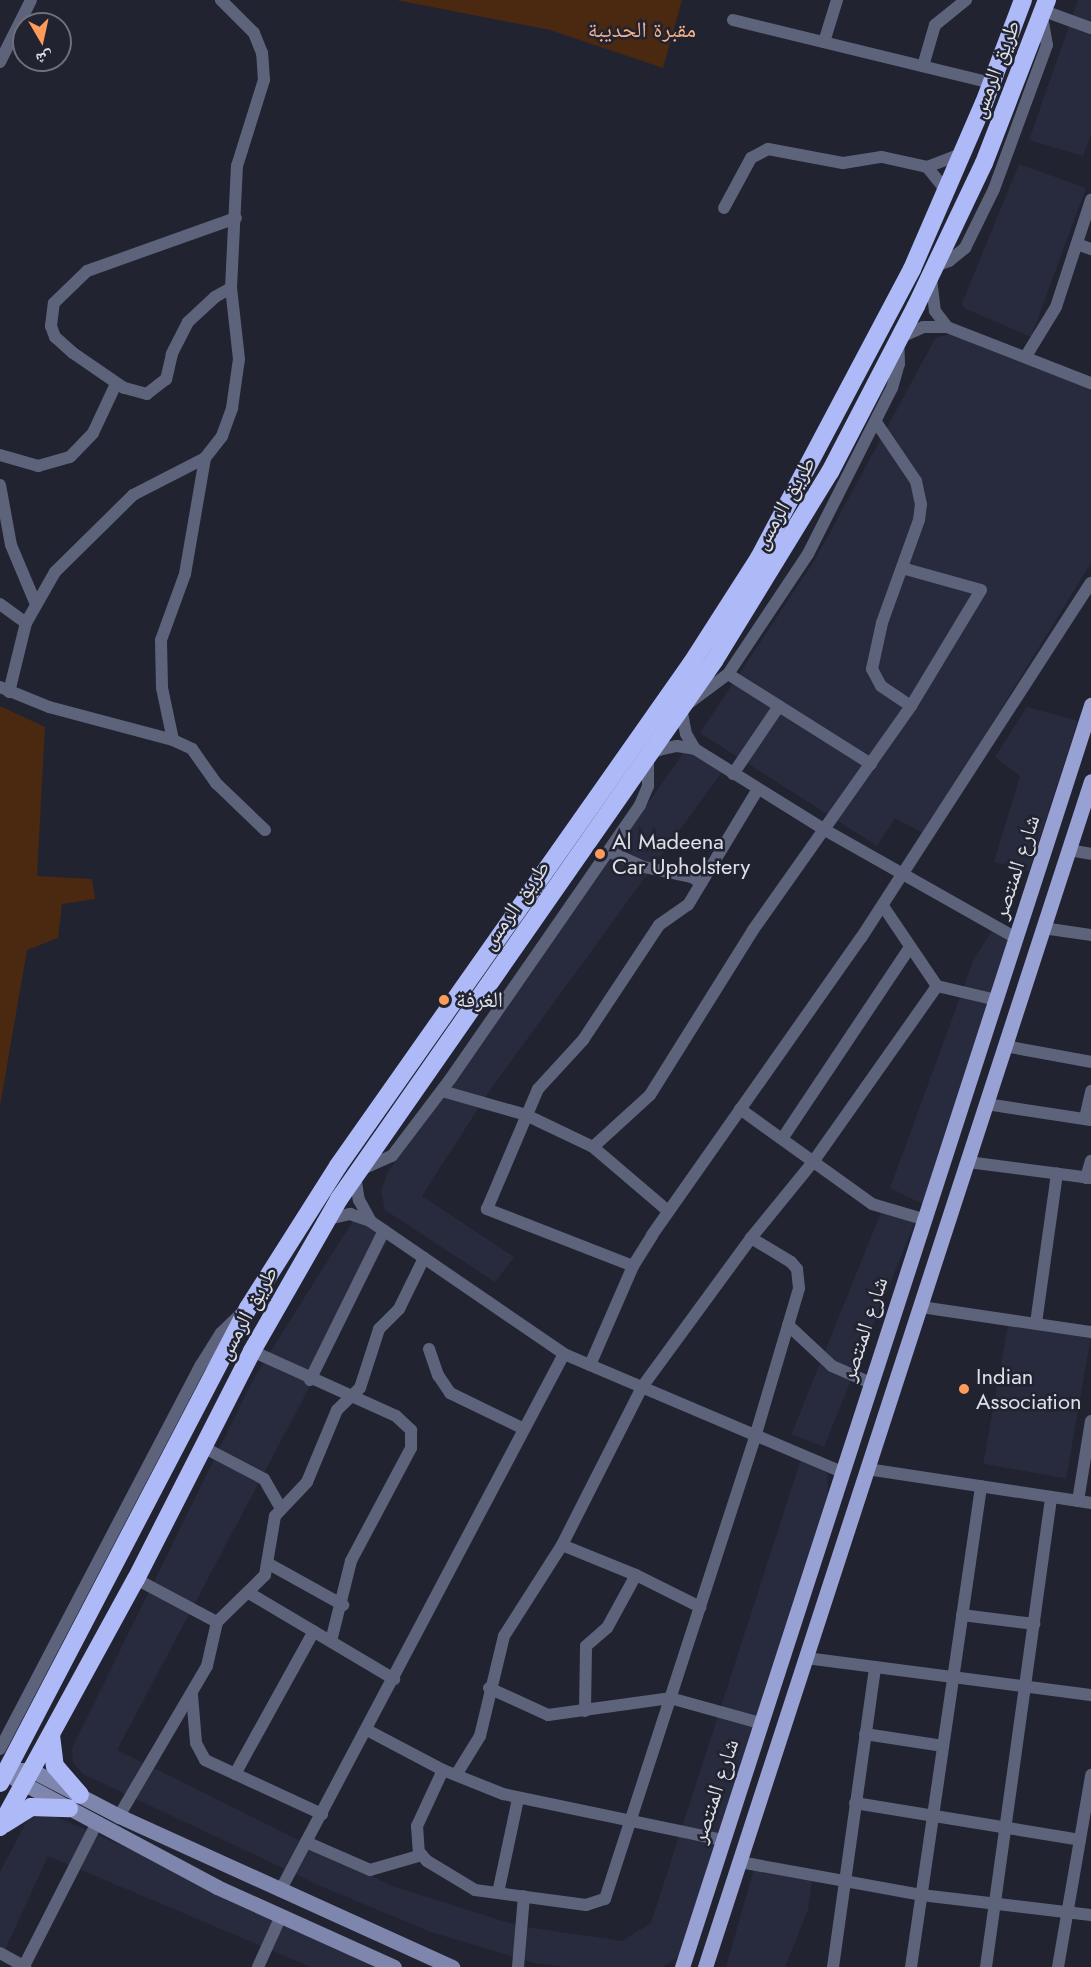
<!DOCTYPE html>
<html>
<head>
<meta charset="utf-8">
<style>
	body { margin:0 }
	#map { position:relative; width:1091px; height:1967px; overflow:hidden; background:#212330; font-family:Jost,"Noto Naskh Arabic",sans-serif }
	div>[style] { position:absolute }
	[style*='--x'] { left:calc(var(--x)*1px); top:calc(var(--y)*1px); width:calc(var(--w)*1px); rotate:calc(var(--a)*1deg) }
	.built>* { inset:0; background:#282b3d; transform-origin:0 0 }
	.green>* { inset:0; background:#4b2810 }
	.street>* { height:12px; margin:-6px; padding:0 6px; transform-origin:6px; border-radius:6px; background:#5e637c }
	.secondary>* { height:15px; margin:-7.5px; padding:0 7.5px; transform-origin:7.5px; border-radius:7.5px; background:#7f86ad }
	.primary>* { height:15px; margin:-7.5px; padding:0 7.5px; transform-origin:7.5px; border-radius:7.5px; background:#98a1d4 }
	.highway>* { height:18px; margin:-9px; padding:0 9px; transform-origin:9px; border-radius:9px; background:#aebaf7 }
	.dots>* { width:16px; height:16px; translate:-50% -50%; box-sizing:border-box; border:3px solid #212330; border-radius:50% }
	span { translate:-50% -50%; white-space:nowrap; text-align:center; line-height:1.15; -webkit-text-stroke:5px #212330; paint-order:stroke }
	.park-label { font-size:22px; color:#f5b28b }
	.street-label { font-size:22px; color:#dee0e8 }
	.poi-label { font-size:22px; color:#dee0e8 }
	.left { translate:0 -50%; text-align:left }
	.north { position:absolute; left:12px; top:12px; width:60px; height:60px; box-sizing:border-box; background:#212330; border:2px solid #6d6f7a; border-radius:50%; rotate:171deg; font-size:16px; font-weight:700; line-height:24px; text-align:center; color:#dee0e8 }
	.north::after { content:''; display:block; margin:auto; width:21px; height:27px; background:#ff9b5a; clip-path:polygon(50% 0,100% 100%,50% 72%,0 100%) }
</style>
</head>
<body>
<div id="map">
	<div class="built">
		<i style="clip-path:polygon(1078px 0,1091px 0,1091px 135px,1083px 156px,1029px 140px)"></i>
		<i style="clip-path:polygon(1019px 164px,1086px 188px,1031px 337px,964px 308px,962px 303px)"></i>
		<i style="clip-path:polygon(958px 333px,1091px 385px,1091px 563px,924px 834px,895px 818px,877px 846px,700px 733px,816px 558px,936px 337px)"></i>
		<i style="clip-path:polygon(1027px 707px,1078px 721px,1029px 871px,994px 862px,1020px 776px,995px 757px)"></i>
		<i style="clip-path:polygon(686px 749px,722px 772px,490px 1090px,422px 1196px,514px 1257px,495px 1282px,385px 1210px,381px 1191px,388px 1172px)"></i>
		<i style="clip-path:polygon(997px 923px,1012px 936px,925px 1205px,890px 1188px,974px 959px)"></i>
		<i style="left:884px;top:1205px;width:35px;height:247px;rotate:22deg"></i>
		<i style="clip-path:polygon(356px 1216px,388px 1239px,117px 1750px,392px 1886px,519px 1926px,622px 1941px,651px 1923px,801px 1459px,817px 1465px,827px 1473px,828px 1493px,679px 1956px,663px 1967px,567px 1967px,534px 1963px,431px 1932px,325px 1888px,83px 1774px,73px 1762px,72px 1748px,255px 1376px)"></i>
		<i style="left:1008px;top:1324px;width:84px;height:142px;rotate:10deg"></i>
		<i style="clip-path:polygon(34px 1807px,281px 1916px,392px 1967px,311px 1967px,48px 1856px,0 1961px,0 1872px)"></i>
		<i style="clip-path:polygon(754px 1869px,812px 1880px,808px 1910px,785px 1967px,726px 1967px)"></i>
	</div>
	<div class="green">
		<i style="clip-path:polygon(396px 0,682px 0,663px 68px,550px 30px)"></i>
		<i style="clip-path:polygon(0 706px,45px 727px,37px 876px,92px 879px,95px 899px,62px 904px,58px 938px,27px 950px,0 1106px)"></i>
	</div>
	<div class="street">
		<i style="--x:1044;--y:11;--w:50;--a:19.9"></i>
		<i style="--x:733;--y:20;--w:267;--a:13.7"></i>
		<i style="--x:824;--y:42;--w:44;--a:-72.8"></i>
		<i style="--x:0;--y:62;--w:69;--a:-63.4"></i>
		<i style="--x:923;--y:66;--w:43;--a:-73.7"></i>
		<i style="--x:935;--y:25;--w:40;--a:-39"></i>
		<i style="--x:927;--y:167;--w:32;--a:51"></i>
		<i style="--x:724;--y:208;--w:57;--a:-61.6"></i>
		<i style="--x:751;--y:158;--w:19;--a:-28"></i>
		<i style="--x:768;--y:149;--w:76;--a:10.6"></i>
		<i style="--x:843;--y:163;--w:39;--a:-9"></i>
		<i style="--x:882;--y:157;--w:46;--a:12.5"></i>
		<i style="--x:927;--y:167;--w:39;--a:-21"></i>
		<i style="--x:1077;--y:244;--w:15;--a:20"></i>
		<i style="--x:935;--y:266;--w:15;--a:-20"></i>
		<i style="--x:949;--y:261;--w:21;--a:-39"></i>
		<i style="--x:965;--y:248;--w:66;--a:-63.8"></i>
		<i style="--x:994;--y:189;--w:153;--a:-69.8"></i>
		<i style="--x:1047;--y:45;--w:29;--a:-100"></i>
		<i style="--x:931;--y:279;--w:32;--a:83"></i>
		<i style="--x:935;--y:311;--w:20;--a:53"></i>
		<i style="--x:231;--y:288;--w:18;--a:151"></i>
		<i style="--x:215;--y:297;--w:37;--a:137"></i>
		<i style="--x:188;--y:322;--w:36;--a:117"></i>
		<i style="--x:172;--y:354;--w:26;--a:103"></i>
		<i style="--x:166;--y:379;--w:24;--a:142"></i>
		<i style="--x:147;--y:394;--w:24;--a:-165"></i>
		<i style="--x:124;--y:388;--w:62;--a:-145.5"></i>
		<i style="--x:73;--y:353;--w:24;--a:-138"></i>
		<i style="--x:55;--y:337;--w:12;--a:-110"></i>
		<i style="--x:51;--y:326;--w:23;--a:-83"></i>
		<i style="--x:54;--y:303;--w:46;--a:-44.1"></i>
		<i style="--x:87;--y:271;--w:158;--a:-19.6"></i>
		<i style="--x:901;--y:337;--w:24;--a:-24"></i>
		<i style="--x:923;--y:327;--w:24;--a:0"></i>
		<i style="--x:947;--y:327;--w:155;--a:21.3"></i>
		<i style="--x:1026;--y:356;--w:57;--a:-58.5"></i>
		<i style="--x:1056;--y:307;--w:113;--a:-71.9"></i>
		<i style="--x:876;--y:422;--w:71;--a:55.9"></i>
		<i style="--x:916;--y:481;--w:24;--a:78"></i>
		<i style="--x:921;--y:504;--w:16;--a:97"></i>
		<i style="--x:919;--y:520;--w:109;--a:109.8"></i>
		<i style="--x:882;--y:623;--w:47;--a:102.3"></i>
		<i style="--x:872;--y:669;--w:19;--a:62"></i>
		<i style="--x:881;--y:686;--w:36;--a:34"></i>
		<i style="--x:0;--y:455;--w:40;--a:16"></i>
		<i style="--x:38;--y:466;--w:33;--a:-16"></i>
		<i style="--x:70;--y:457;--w:33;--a:-46"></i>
		<i style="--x:93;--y:433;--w:54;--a:-64.9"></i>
		<i style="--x:0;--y:485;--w:61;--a:79.6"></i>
		<i style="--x:11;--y:545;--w:62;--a:67.2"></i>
		<i style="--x:0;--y:604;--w:32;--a:36"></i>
		<i style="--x:728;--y:674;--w:169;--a:32.2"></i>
		<i style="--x:0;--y:687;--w:53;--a:22.2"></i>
		<i style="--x:49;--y:707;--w:128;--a:14.9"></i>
		<i style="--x:173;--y:740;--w:21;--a:25"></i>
		<i style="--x:192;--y:749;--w:42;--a:54.8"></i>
		<i style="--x:216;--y:783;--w:68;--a:43.8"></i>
		<i style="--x:9;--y:692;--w:71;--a:-76.2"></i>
		<i style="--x:26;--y:623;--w:59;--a:-60.4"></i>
		<i style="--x:55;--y:572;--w:110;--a:-44.6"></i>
		<i style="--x:133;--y:495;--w:81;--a:-27.2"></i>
		<i style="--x:205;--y:458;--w:28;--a:-52"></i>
		<i style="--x:222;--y:436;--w:30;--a:-70"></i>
		<i style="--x:232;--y:408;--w:49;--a:-81.9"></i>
		<i style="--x:239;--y:359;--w:71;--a:-96.4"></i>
		<i style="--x:231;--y:288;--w:122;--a:-87.2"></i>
		<i style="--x:237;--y:166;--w:90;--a:-72.6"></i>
		<i style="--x:264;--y:80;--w:27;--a:-94"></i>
		<i style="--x:262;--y:53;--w:22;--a:-112"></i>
		<i style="--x:254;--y:33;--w:47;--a:-135"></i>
		<i style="--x:173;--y:740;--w:53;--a:-101.9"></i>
		<i style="--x:162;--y:688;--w:48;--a:-91.2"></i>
		<i style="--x:161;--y:640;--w:70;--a:-70"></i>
		<i style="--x:185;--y:574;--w:118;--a:-80.2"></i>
		<i style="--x:695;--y:749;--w:17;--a:-121"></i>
		<i style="--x:686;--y:734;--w:25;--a:-101"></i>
		<i style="--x:681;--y:709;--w:59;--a:-36.7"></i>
		<i style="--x:728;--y:674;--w:144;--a:-56.3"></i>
		<i style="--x:808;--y:554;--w:186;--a:-63.2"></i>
		<i style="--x:892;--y:388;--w:25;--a:-74"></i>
		<i style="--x:899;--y:364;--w:23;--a:-92"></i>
		<i style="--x:733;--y:774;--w:82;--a:-55.9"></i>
		<i style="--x:1069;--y:850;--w:22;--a:10"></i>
		<i style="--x:608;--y:851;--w:39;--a:24"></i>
		<i style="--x:644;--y:867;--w:49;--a:11.8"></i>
		<i style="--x:692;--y:877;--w:11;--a:34"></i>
		<i style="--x:883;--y:906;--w:97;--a:56"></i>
		<i style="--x:937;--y:986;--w:61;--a:13.3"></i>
		<i style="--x:1043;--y:928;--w:49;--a:8.3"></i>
		<i style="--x:1005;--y:1046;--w:87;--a:10.5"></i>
		<i style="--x:442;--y:1091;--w:87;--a:15.9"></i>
		<i style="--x:526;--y:1115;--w:74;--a:25.5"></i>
		<i style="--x:593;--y:1147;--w:99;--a:40.5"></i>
		<i style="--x:986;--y:1104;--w:106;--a:8.7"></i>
		<i style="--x:740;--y:1109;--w:163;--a:35.7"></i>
		<i style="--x:872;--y:1204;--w:53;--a:16.4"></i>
		<i style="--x:1085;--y:1118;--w:28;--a:-77"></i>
		<i style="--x:782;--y:1139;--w:231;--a:-56.3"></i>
		<i style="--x:593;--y:1147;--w:77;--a:-42.4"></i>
		<i style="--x:650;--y:1095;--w:195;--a:-58"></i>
		<i style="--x:753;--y:930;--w:274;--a:-54.8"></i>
		<i style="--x:911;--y:706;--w:135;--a:-58.9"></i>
		<i style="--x:981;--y:590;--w:82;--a:-164.4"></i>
		<i style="--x:968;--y:1162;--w:124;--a:7.4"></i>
		<i style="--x:360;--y:1170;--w:35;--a:-24"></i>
		<i style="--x:392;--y:1156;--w:98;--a:-52.9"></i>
		<i style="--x:451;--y:1078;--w:332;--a:-55.3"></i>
		<i style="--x:640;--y:805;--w:21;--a:-67"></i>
		<i style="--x:648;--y:786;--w:32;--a:-90"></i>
		<i style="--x:648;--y:754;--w:12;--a:-20"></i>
		<i style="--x:659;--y:750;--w:18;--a:-13"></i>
		<i style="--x:677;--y:746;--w:18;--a:9"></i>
		<i style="--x:695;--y:749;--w:153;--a:31.9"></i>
		<i style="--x:825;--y:830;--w:219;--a:29.5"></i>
		<i style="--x:355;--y:1176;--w:24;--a:81"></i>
		<i style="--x:359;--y:1200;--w:23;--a:61"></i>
		<i style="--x:1086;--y:1178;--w:18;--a:-74"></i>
		<i style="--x:328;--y:1219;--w:23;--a:-13"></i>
		<i style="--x:350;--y:1214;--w:21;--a:19"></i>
		<i style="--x:370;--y:1221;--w:235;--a:34.4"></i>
		<i style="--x:564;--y:1354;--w:302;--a:23"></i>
		<i style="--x:633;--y:1266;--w:157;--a:-158.7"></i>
		<i style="--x:487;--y:1209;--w:130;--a:-67"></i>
		<i style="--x:538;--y:1089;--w:67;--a:-47.4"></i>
		<i style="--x:583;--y:1040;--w:138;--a:-56.5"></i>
		<i style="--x:659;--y:925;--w:35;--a:-35"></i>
		<i style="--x:688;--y:905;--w:135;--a:-58.9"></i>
		<i style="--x:921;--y:1307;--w:172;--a:8.4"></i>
		<i style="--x:1036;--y:1323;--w:151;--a:-82"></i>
		<i style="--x:788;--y:1325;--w:60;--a:43"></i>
		<i style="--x:832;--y:1366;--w:43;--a:23.6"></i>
		<i style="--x:429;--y:1349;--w:28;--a:71"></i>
		<i style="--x:438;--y:1375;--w:22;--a:56"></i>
		<i style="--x:450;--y:1393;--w:82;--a:25.9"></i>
		<i style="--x:252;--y:1351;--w:158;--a:24.3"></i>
		<i style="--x:396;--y:1416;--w:21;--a:43"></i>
		<i style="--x:411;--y:1430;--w:18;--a:90"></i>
		<i style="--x:411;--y:1448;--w:128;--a:118"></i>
		<i style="--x:351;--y:1561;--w:82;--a:104"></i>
		<i style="--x:590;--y:1365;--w:108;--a:-66.5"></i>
		<i style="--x:633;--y:1266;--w:36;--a:-58"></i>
		<i style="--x:652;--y:1235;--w:363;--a:-54.9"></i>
		<i style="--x:861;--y:938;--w:423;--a:-57.1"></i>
		<i style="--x:310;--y:1380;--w:167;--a:-63.7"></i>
		<i style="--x:203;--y:1447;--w:69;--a:27.7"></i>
		<i style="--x:264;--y:1479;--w:34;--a:60"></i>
		<i style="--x:867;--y:1469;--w:227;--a:8.6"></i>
		<i style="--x:1078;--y:1501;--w:81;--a:-80.8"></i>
		<i style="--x:562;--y:1545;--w:80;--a:22.1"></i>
		<i style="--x:636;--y:1575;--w:72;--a:26.6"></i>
		<i style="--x:269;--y:1564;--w:85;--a:29"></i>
		<i style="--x:136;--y:1579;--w:92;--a:28"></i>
		<i style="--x:249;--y:1593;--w:169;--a:30.7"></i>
		<i style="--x:962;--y:1615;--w:73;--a:7.1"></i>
		<i style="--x:806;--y:1658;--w:287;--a:7.4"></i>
		<i style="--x:489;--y:1688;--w:65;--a:24.6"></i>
		<i style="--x:548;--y:1715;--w:123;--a:-7.9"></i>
		<i style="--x:670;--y:1698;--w:93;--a:15.5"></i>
		<i style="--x:192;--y:1695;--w:48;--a:85.2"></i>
		<i style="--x:196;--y:1743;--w:19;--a:62"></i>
		<i style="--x:205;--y:1760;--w:129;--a:24.8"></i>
		<i style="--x:585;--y:1711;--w:65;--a:-89.1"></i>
		<i style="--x:586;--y:1646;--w:28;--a:-41"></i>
		<i style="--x:607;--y:1628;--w:60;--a:-61.3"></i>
		<i style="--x:367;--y:1730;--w:86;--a:27.8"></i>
		<i style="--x:443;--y:1770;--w:65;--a:21.8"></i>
		<i style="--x:503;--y:1794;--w:225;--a:11.8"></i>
		<i style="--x:865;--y:1734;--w:79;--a:8.7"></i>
		<i style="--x:0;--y:1749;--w:433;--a:-62.4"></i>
		<i style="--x:201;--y:1365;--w:38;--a:-58"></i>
		<i style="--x:221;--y:1333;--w:29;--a:-44"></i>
		<i style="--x:443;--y:1770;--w:62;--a:114.9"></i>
		<i style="--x:417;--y:1826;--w:26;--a:86"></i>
		<i style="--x:419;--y:1852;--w:12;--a:48"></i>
		<i style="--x:427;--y:1861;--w:56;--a:31.1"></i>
		<i style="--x:475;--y:1890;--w:112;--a:7.7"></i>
		<i style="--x:586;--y:1905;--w:20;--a:-18"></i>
		<i style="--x:605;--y:1899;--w:486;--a:-72"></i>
		<i style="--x:755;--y:1437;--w:155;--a:-73.5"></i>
		<i style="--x:799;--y:1288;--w:19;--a:-96"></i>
		<i style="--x:797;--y:1269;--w:9;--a:-131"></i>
		<i style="--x:791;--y:1262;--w:47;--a:-149"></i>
		<i style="--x:235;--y:1774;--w:163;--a:-61.1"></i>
		<i style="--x:456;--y:1775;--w:46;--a:-58.4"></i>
		<i style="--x:480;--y:1736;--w:103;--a:-76.5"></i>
		<i style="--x:504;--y:1636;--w:108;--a:-57.5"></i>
		<i style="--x:562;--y:1545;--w:177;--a:-63.1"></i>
		<i style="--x:642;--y:1387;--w:185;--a:-53.8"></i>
		<i style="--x:751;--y:1238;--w:98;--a:-50.8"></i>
		<i style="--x:813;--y:1162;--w:215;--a:-54.8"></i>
		<i style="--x:855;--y:1803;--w:228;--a:9.3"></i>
		<i style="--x:119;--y:1816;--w:174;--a:-59.6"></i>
		<i style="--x:207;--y:1666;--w:45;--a:-77.2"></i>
		<i style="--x:217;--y:1622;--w:67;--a:-44.4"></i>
		<i style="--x:265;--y:1575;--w:60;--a:-80.4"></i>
		<i style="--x:275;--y:1516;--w:47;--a:-46.7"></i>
		<i style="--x:307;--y:1482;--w:78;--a:-67.4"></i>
		<i style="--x:337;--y:1410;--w:32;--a:-44"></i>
		<i style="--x:360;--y:1388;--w:62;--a:-72.1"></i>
		<i style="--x:379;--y:1329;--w:28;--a:-45"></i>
		<i style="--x:399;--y:1309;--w:57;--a:-63.9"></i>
		<i style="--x:306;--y:1842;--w:70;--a:23.6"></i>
		<i style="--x:370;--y:1870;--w:54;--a:-16.1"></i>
		<i style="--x:740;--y:1862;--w:184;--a:10.3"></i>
		<i style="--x:921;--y:1895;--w:171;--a:6.7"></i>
		<i style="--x:280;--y:1891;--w:607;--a:-62.13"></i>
		<i style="--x:498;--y:1893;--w:96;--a:-78"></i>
		<i style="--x:0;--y:1953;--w:29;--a:29"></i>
		<i style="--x:24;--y:1966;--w:161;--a:-63"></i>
		<i style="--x:258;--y:1967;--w:56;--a:-65.7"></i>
		<i style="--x:518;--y:1967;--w:71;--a:-85.2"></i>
		<i style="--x:833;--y:1967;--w:303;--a:-82"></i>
		<i style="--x:911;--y:1967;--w:486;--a:-81.7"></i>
		<i style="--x:986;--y:1967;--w:474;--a:-82.1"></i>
		<i style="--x:1058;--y:1967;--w:195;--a:-80.2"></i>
	</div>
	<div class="secondary">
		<i style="--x:2;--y:1779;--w:17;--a:-33"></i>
		<i style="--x:16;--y:1770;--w:15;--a:0"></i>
		<i style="--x:31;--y:1770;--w:99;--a:27.6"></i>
		<i style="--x:119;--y:1816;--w:366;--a:24.4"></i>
		<i style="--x:15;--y:1779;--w:229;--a:28.1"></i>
		<i style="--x:217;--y:1887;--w:194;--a:24.3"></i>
	</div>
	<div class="primary">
		<i style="--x:682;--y:1967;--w:1327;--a:-72.04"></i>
		<i style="--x:705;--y:1967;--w:1247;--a:-71.97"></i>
	</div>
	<div class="highway">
		<i style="--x:51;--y:1735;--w:31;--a:83"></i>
		<i style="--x:55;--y:1766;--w:38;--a:49"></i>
		<i style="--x:0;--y:1783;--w:536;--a:-62.43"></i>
		<i style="--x:248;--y:1308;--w:168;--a:-57.6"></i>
		<i style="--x:338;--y:1166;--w:614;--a:-54.89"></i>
		<i style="--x:691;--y:664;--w:126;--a:-57.3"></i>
		<i style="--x:759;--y:558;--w:327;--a:-62.1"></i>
		<i style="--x:912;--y:269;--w:181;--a:-66.6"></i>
		<i style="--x:984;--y:103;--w:110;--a:-69.3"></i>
		<i style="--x:4;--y:1824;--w:32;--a:-32"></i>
		<i style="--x:31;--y:1807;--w:38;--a:2"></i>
		<i style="--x:0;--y:1827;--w:283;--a:-61.3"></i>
		<i style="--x:136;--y:1579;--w:256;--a:-63"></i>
		<i style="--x:252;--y:1351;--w:175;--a:-60.2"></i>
		<i style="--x:339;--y:1199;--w:656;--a:-55.12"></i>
		<i style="--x:714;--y:661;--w:222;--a:-58.5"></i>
		<i style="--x:830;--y:472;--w:187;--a:-62.6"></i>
		<i style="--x:916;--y:306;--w:158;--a:-64.6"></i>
		<i style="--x:984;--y:163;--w:175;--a:-68.9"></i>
	</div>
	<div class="dots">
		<i style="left:600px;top:854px;background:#ff9b5a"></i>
		<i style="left:444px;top:1000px;background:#ff9b5a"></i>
		<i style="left:964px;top:1389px;background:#ff9b5a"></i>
	</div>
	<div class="park-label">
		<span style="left:642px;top:30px">مقبرة الحديبة</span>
	</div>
	<div class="street-label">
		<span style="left:995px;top:69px;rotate:-69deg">طريق الرمس</span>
		<span style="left:784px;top:503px;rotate:-60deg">طريق الرمس</span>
		<span style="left:1016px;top:867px;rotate:-72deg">شارع المنتصر</span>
		<span style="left:515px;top:905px;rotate:-55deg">طريق الرمس</span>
		<span style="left:247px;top:1313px;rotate:-61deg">طريق الرمس</span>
		<span style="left:864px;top:1329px;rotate:-72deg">شارع المنتصر</span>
		<span style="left:715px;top:1791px;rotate:-72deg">شارع المنتصر</span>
	</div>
	<div class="poi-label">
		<span class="left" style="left:612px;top:854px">Al Madeena<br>Car Upholstery</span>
		<span class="left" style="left:456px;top:1000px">الغرفة</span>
		<span class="left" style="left:976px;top:1389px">Indian<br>Association</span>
	</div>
	<div class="north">ش</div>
</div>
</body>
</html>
